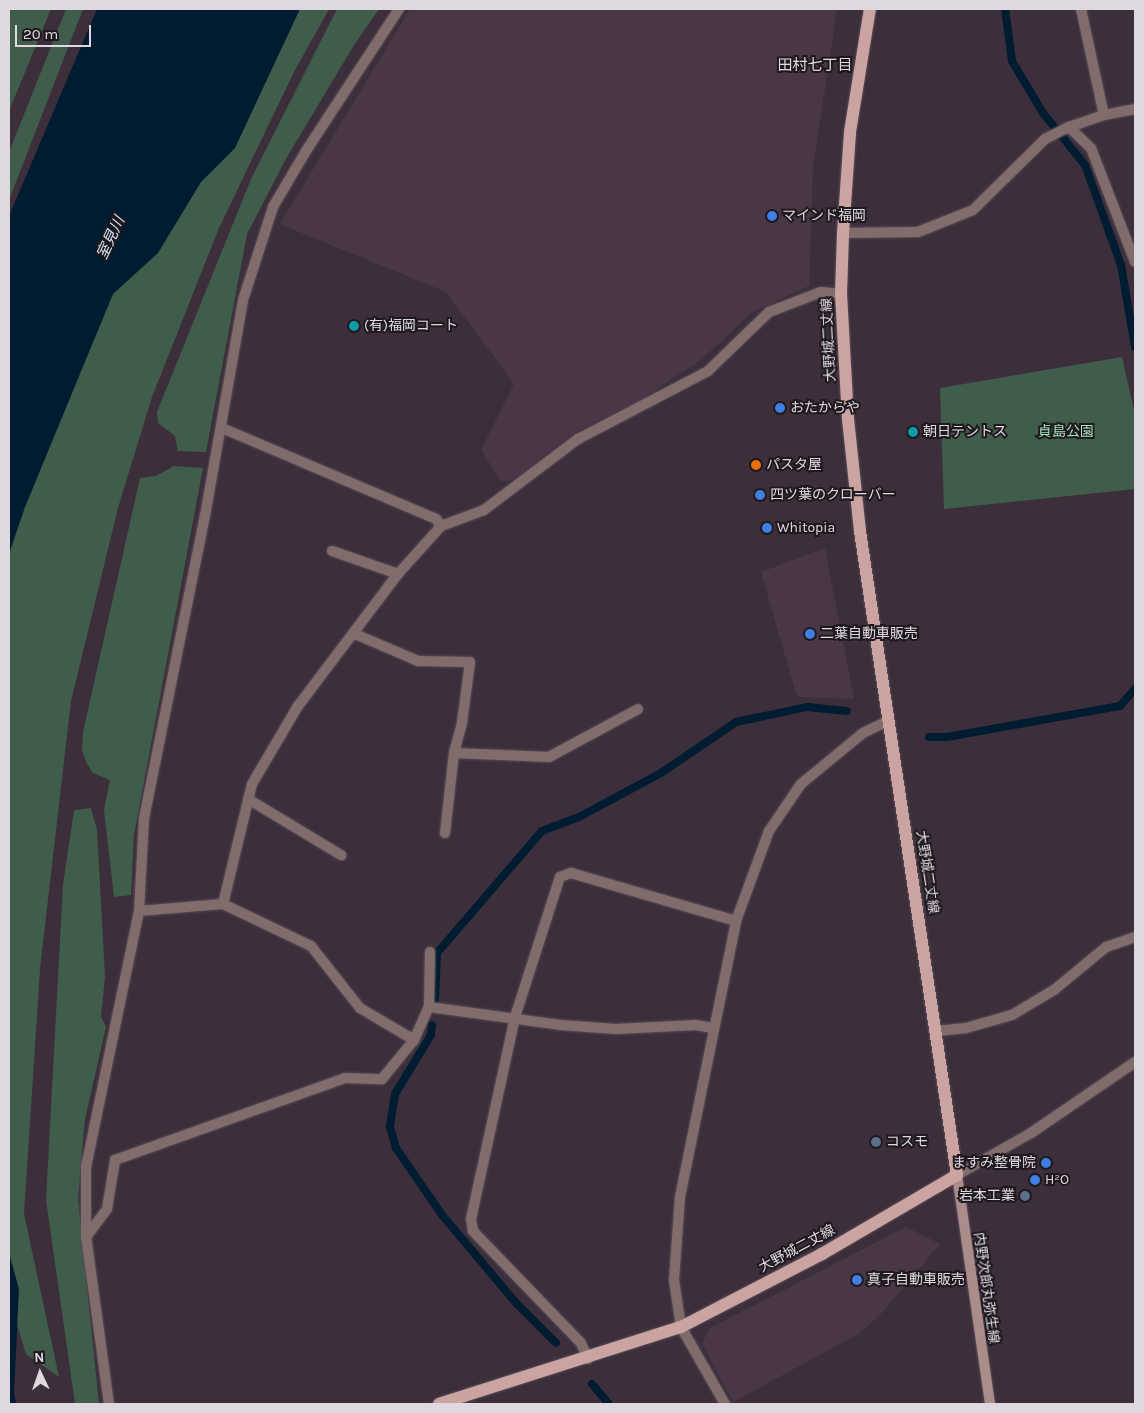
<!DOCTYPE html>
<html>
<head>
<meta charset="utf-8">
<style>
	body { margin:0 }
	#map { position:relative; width:1144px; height:1413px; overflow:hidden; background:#3c2f3b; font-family:Karla,"Noto Sans JP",sans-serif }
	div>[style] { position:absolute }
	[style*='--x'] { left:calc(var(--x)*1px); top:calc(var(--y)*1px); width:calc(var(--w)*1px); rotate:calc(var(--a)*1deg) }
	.built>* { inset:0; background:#493748 }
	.green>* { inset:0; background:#3f5d4a }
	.water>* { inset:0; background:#001c30 }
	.stream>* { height:8px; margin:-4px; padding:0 4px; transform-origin:4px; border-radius:4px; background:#001c30 }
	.roads { filter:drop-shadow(0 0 1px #5a4d59) drop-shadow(0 0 1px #5a4d59) }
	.street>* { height:10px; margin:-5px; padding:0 5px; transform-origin:5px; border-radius:5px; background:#806c6b }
	.secondary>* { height:10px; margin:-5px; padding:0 5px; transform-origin:5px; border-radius:5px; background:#aa8c89 }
	.primary>* { height:12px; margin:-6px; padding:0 6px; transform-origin:6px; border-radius:6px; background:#cba4a1 }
	.dots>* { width:14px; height:14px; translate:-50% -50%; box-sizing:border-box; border:2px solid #1f191f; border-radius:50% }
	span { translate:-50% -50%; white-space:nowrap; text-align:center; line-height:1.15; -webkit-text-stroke:4px #1f191f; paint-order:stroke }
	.poi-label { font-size:14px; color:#e0d8df }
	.left { translate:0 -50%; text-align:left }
	.right { translate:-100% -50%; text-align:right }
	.street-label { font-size:14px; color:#e0d8df }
	.park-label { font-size:14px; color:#a5e2ba }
	.neighbourhood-label { font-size:15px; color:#e0d8df }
	.water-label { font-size:15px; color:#cfe5f7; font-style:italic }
	.frame { position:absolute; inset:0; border:10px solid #e0d8df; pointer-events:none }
	.north { position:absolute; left:15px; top:1348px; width:50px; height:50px; -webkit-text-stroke:4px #1f191f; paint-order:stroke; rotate:357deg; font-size:14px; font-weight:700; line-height:20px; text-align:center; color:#e0d8df }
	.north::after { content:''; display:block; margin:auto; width:18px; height:22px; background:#e0d8df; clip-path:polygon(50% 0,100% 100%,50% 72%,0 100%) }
	.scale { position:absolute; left:15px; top:25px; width:76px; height:22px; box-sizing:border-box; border:2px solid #e0d8df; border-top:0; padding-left:6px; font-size:15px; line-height:18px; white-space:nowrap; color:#e0d8df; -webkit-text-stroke:4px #1f191f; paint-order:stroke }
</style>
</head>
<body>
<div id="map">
	<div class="built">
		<i style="clip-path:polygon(410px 9px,837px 9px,813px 168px,809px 286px,752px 312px,702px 359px,644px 398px,572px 434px,513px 480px,501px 481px,481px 450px,514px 384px,446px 292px,280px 224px)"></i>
		<i style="clip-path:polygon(825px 548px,854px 699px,797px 697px,761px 572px)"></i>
		<i style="clip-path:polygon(906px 1227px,940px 1244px,880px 1315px,860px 1333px,733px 1402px,702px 1343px,710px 1328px)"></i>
	</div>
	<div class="green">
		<i style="clip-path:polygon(9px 9px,51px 9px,9px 111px)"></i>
		<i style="clip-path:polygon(66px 9px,83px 9px,9px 200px,9px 152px)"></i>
		<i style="clip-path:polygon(290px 9px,329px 9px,294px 72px,219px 228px,152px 397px,118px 508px,71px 701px,40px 969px,24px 1214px,59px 1377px,26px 1354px,9px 1299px,9px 451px)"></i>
		<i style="clip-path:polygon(337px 9px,379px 9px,354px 45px,287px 157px,247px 234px,206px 452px,178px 451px,175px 436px,158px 423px,157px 412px,251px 179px)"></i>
		<i style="clip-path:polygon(1122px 357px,1135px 415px,1135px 489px,944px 509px,940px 388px)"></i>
		<i style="clip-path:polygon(174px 466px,203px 468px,134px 835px,131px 895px,114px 897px,104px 810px,110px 780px,93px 773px,86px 762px,82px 750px,83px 732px,140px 478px,156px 476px)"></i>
		<i style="clip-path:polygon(91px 808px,97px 830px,105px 977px,101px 1017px,106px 1027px,85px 1119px,78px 1198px,99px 1404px,75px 1404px,46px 1200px,63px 885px,74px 810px)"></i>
	</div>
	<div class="water">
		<i style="clip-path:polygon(97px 9px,300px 9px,235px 148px,201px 182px,158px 253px,113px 294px,25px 507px,9px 554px,9px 216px)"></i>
		<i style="clip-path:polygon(9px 1253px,19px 1289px,14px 1393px,16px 1404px,9px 1404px)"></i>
	</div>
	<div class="stream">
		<i style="--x:1005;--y:9;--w:52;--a:82.3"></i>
		<i style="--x:1012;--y:61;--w:61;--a:59.2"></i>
		<i style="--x:1043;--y:113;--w:67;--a:51.1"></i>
		<i style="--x:1085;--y:165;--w:106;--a:70.2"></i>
		<i style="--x:1121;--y:265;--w:83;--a:80.3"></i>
		<i style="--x:929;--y:737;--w:18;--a:0"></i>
		<i style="--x:947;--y:737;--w:176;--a:-10.2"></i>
		<i style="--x:1120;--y:706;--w:23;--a:-49"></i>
		<i style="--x:435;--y:999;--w:46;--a:-87.5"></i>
		<i style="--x:437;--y:953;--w:161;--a:-49.3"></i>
		<i style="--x:542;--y:831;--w:40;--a:-21"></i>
		<i style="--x:579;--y:817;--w:93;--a:-28.2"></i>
		<i style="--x:661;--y:773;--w:91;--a:-34.2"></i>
		<i style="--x:736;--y:722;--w:73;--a:-11.9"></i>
		<i style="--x:807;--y:707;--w:40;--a:5.7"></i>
		<i style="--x:432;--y:1025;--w:10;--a:96"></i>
		<i style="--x:431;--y:1035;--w:69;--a:121.4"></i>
		<i style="--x:395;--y:1094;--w:33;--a:99"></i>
		<i style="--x:390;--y:1127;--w:22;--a:74"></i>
		<i style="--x:396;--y:1148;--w:81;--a:55.5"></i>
		<i style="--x:442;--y:1215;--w:116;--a:49.9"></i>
		<i style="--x:517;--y:1304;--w:55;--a:45"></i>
		<i style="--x:592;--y:1384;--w:26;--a:50"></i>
	</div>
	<div class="roads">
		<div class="street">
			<i style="--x:1081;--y:9;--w:108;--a:77.8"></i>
			<i style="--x:1135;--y:109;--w:32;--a:169"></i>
			<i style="--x:1104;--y:115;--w:37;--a:161"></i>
			<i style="--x:1069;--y:127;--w:30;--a:44"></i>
			<i style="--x:1091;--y:148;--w:122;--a:68.9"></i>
			<i style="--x:843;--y:233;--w:75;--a:-0.8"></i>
			<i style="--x:918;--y:232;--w:59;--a:-21.8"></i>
			<i style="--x:973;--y:210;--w:101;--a:-44.6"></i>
			<i style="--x:1045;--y:139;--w:27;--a:-27"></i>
			<i style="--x:222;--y:428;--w:233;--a:23"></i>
			<i style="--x:436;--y:519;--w:9;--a:54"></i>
			<i style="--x:332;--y:551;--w:70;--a:19.2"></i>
			<i style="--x:355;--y:634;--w:69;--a:23.2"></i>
			<i style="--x:418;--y:661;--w:52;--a:1.1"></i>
			<i style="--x:470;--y:662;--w:62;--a:97.5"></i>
			<i style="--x:462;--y:723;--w:31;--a:105"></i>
			<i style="--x:454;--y:753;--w:95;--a:2.4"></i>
			<i style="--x:549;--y:757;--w:101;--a:-28.3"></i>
			<i style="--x:248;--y:799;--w:109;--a:31.1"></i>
			<i style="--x:445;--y:833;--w:81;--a:-83.6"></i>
			<i style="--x:223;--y:904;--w:123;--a:-76.4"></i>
			<i style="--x:252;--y:784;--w:91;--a:-59.5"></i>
			<i style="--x:298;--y:706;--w:166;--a:-52.9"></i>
			<i style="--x:398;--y:574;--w:64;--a:-48.1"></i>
			<i style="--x:441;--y:526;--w:46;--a:-20.4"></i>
			<i style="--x:484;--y:510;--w:118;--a:-37.1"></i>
			<i style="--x:578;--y:439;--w:147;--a:-27.6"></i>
			<i style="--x:708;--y:371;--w:85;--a:-44"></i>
			<i style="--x:769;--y:312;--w:56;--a:-21"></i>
			<i style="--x:821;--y:292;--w:20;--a:6"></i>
			<i style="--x:139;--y:911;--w:84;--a:-4.8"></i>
			<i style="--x:223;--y:904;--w:98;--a:25.5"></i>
			<i style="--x:311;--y:946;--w:79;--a:51.7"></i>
			<i style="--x:360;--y:1008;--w:63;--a:30.7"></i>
			<i style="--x:429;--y:1007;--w:132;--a:7.8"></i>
			<i style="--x:560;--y:1025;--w:56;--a:4.1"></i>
			<i style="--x:616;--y:1029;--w:80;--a:-2.9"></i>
			<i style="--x:696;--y:1025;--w:17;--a:10"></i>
			<i style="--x:937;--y:1031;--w:29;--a:-6"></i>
			<i style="--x:966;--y:1028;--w:48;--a:-15.8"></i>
			<i style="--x:1012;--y:1015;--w:49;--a:-30.8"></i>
			<i style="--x:1054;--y:990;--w:67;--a:-39.6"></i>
			<i style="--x:1106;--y:947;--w:31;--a:-19"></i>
			<i style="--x:957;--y:1175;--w:85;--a:-29.6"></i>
			<i style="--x:1031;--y:1133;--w:126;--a:-34.3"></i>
			<i style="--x:86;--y:1237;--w:35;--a:-53"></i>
			<i style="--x:107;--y:1209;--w:50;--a:-80.7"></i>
			<i style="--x:115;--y:1160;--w:244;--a:-19.6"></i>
			<i style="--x:345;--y:1078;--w:37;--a:2"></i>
			<i style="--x:382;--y:1079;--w:50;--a:-50.6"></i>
			<i style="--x:414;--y:1040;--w:36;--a:-66"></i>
			<i style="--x:429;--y:1007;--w:55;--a:-89"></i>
			<i style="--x:588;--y:1359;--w:17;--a:-114"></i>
			<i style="--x:581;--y:1343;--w:156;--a:-134"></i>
			<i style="--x:473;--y:1231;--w:12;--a:-99"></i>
			<i style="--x:471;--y:1219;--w:207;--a:-77.7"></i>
			<i style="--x:515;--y:1017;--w:147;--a:-72.2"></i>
			<i style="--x:560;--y:877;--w:12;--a:-20"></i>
			<i style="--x:571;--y:873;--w:172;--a:16.2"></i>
			<i style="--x:109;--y:1404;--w:169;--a:-97.8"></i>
			<i style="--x:86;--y:1237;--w:70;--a:-90"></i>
			<i style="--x:86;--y:1167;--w:261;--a:-78.3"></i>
			<i style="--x:139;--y:911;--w:93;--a:-86.9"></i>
			<i style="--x:144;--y:818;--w:308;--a:-78.6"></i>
			<i style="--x:205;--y:516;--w:219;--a:-80"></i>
			<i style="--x:243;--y:300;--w:98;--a:-72.1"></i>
			<i style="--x:273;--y:207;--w:65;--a:-59.5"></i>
			<i style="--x:306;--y:151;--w:170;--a:-56.8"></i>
			<i style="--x:725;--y:1404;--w:89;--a:-119.7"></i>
			<i style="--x:681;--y:1327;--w:48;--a:-98.5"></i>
			<i style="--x:674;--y:1280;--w:83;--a:-85.9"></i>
			<i style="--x:680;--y:1197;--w:282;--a:-78.5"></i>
			<i style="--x:736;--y:921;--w:96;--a:-69.9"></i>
			<i style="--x:769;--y:831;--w:57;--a:-55.8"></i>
			<i style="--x:801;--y:784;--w:80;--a:-39.4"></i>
			<i style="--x:863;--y:733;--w:28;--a:-26"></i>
		</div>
		<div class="secondary">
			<i style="--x:957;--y:1175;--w:231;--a:81.8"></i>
		</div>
		<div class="primary">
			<i style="--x:439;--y:1404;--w:254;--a:-17.7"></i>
			<i style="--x:681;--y:1327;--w:159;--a:-27.4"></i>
			<i style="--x:822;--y:1254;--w:156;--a:-30.3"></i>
			<i style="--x:957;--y:1175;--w:651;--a:-98.57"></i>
			<i style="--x:860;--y:531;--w:113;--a:-96.1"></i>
			<i style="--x:848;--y:419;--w:125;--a:-93.2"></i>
			<i style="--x:841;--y:294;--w:61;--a:-88.1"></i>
			<i style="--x:843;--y:233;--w:101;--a:-86"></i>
			<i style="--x:850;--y:132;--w:125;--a:-80.8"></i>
		</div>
	</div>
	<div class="dots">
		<i style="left:772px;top:216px;background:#3f7fe0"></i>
		<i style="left:354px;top:326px;background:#0f9aa8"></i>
		<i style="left:780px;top:408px;background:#3f7fe0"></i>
		<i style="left:913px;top:432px;background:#0f9aa8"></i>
		<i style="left:756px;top:465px;background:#e8710a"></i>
		<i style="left:760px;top:495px;background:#3f7fe0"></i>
		<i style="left:767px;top:528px;background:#3f7fe0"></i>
		<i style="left:810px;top:634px;background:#3f7fe0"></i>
		<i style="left:876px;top:1142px;background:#5c6f8a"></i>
		<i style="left:1046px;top:1163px;background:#3f7fe0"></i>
		<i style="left:1035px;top:1180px;background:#3f7fe0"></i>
		<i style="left:1025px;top:1196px;background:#5c6f8a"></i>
		<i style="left:857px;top:1280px;background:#3f7fe0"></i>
	</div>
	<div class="poi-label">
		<span class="left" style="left:782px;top:216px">マインド福岡</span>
		<span class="left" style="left:364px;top:326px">(有)福岡コート</span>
		<span class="left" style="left:790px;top:408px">おたからや</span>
		<span class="left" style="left:923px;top:432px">朝日テントス</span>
		<span class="left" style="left:766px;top:465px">パスタ屋</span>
		<span class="left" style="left:770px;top:495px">四ツ葉のクローバー</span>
		<span class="left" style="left:777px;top:528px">Whitopia</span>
		<span class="left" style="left:820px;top:634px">二葉自動車販売</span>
		<span class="left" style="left:886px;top:1142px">コスモ</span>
		<span class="right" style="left:1036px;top:1163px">ますみ整骨院</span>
		<span class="left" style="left:1045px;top:1180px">H²O</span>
		<span class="right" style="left:1015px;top:1196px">岩本工業</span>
		<span class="left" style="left:867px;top:1280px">真子自動車販売</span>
	</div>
	<div class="street-label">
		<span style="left:829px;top:340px;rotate:-93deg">大野城二丈線</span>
		<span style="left:927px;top:872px;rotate:81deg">大野城二丈線</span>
		<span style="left:797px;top:1249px;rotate:-28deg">大野城二丈線</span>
		<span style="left:986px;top:1288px;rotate:82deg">内野次郎丸弥生線</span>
	</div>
	<div class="park-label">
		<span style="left:1066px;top:432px">貞島公園</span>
	</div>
	<div class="neighbourhood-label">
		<span style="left:815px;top:66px">田村七丁目</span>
	</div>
	<div class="water-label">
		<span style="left:111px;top:238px;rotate:-65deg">室見川</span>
	</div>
	<div class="frame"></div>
	<div class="north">N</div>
	<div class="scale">20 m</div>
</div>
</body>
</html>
